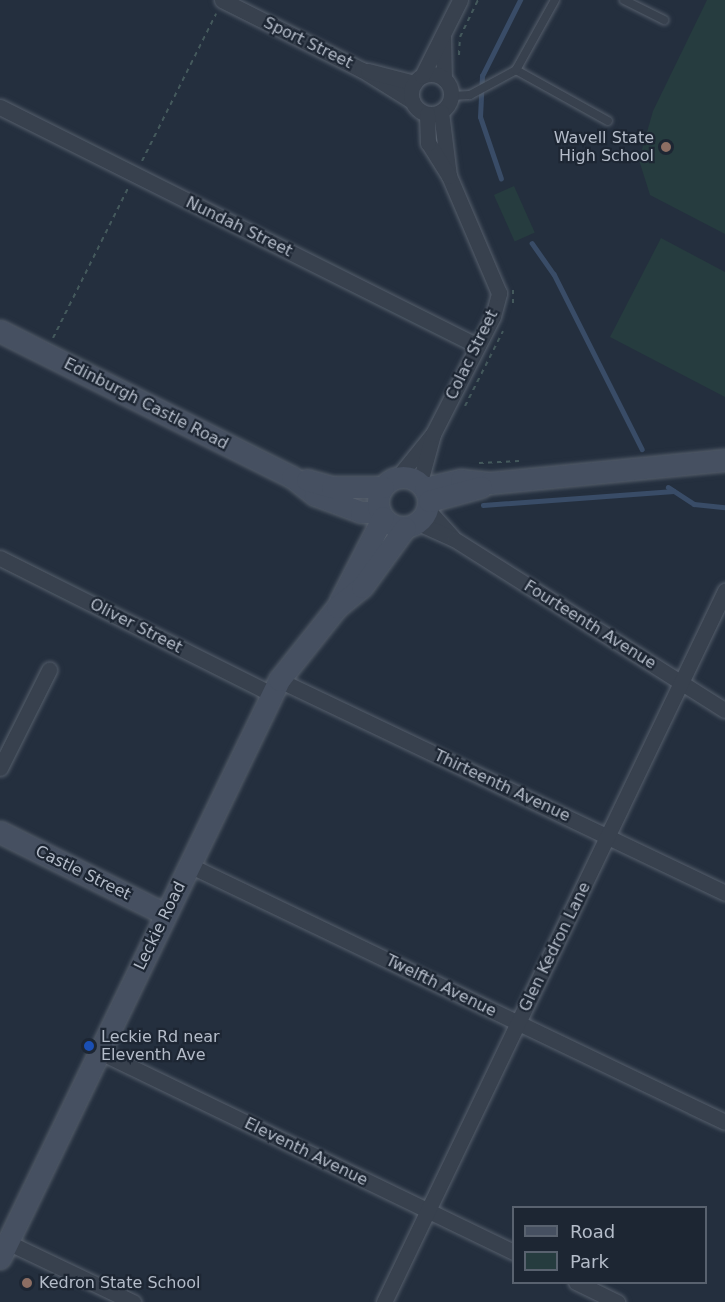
<!DOCTYPE html>
<html>
<head>
<meta charset="utf-8">
<style>
	body { margin:0 }
	#map { position:relative; width:725px; height:1302px; overflow:hidden; background:#242f3e; font-family:"DejaVu Sans",sans-serif }
	div>[style] { position:absolute }
	[style*='--x'] { left:calc(var(--x)*1px); top:calc(var(--y)*1px); width:calc(var(--w)*1px); rotate:calc(var(--a)*1deg) }
	.green>* { inset:0; background:#263c3f; transform-origin:0 0 }
	.stream>* { height:4.5px; margin:-2.25px; padding:0 2.25px; transform-origin:2.25px; border-radius:2.25px; background:#394c67 }
	.path>* { height:2px; margin-top:-1px; transform-origin:0; background:repeating-linear-gradient(90deg,#44595c 0 4.5px,transparent 0 9px) }
	.roads { filter:drop-shadow(0 0 2px #565f6c) drop-shadow(0 0 2px #565f6c) }
	.lane>* { height:8px; margin:-4px; padding:0 4px; transform-origin:4px; border-radius:4px; background:#38414e }
	.street>* { height:15px; margin:-7.5px; padding:0 7.5px; transform-origin:7.5px; border-radius:7.5px; background:#38414e }
	.street>.ring { margin:-7.5px; padding:0; box-sizing:content-box; background:none; border:15px solid #38414e; border-radius:50% }
	.secondary>* { height:21px; margin:-10.5px; padding:0 10.5px; transform-origin:10.5px; border-radius:10.5px; background:#465061 }
	.secondary>.ring { margin:-10.5px; padding:0; box-sizing:content-box; background:none; border:21px solid #465061; border-radius:50% }
	.dots>* { width:16px; height:16px; translate:-50% -50%; box-sizing:border-box; border:3px solid #1d2633; border-radius:50% }
	span { translate:-50% -50%; white-space:nowrap; text-align:center; line-height:1.15; -webkit-text-stroke:4.5px #1d2633; paint-order:stroke }
	.street-label { font-size:16px; color:#b4bcc9 }
	.poi-label { font-size:16px; color:#b4bcc9 }
	.right { translate:-100% -50%; text-align:right }
	.left { translate:0 -50%; text-align:left }
	.legend { position:absolute; left:512px; top:1206px; width:195px; height:78px; box-sizing:border-box; background:#1d2633; border:2px solid #59626f; margin:0; padding:8px 10px; list-style:none; font-size:18px; color:#b4bcc9 }
	.legend li { display:flex; align-items:center; gap:12px; height:30px }
	.legend b { width:30px; border:2px solid #59626f }
</style>
</head>
<body>
<div id="map">
	<div class="green">
		<i style="clip-path:polygon(707px 0,725px 0,725px 234px,650px 195px,639px 160px,653px 111px)"></i>
		<i style="left:514px;top:186px;width:51px;height:22px;rotate:66deg"></i>
		<i style="clip-path:polygon(661px 238px,725px 272px,725px 397px,610px 337px)"></i>
	</div>
	<div class="stream">
		<i style="--x:501;--y:179;--w:65;--a:-108.7"></i>
		<i style="--x:480;--y:117;--w:41;--a:-87.2"></i>
		<i style="--x:482;--y:76;--w:85;--a:-63.4"></i>
		<i style="--x:532;--y:243;--w:38;--a:55"></i>
		<i style="--x:554;--y:274;--w:196;--a:63.3"></i>
		<i style="--x:668;--y:487;--w:31;--a:33"></i>
		<i style="--x:694;--y:504;--w:31;--a:6"></i>
		<i style="--x:483;--y:505;--w:191;--a:-4.2"></i>
	</div>
	<div class="path">
		<i style="--x:459;--y:55;--w:18;--a:-87"></i>
		<i style="--x:460;--y:37;--w:41;--a:-64.1"></i>
		<i style="--x:142;--y:161;--w:165;--a:-63.3"></i>
		<i style="--x:513;--y:303;--w:14;--a:-90"></i>
		<i style="--x:53;--y:338;--w:168;--a:-63.4"></i>
		<i style="--x:465;--y:406;--w:84;--a:-63.1"></i>
		<i style="--x:479;--y:463;--w:40;--a:-2.9"></i>
	</div>
	<div class="roads">
		<div class="lane">
			<i style="--x:624;--y:0;--w:45;--a:26.6"></i>
			<i style="--x:516;--y:70;--w:105;--a:29"></i>
			<i style="--x:451;--y:96;--w:19;--a:-3"></i>
			<i style="--x:470;--y:95;--w:52;--a:-28.5"></i>
			<i style="--x:516;--y:70;--w:80;--a:-60.9"></i>
		</div>
		<div class="street">
			<i style="--x:222;--y:0;--w:157;--a:26.6"></i>
			<i style="--x:362;--y:70;--w:59;--a:31.8"></i>
			<i style="--x:443;--y:36;--w:43;--a:88.7"></i>
			<i style="--x:368;--y:71;--w:48;--a:14.6"></i>
			<i class="ring" style="left:411px;top:74px;width:25px;height:25px"></i>
			<i style="--x:422;--y:76;--w:85;--a:-63.4"></i>
			<i style="--x:0;--y:107;--w:534;--a:26.57"></i>
			<i style="--x:441;--y:112;--w:64;--a:82.9"></i>
			<i style="--x:398;--y:477;--w:54;--a:-51"></i>
			<i style="--x:420;--y:482;--w:50;--a:-74.8"></i>
			<i style="--x:433;--y:434;--w:132;--a:-63"></i>
			<i style="--x:493;--y:316;--w:24;--a:-75"></i>
			<i style="--x:499;--y:293;--w:127;--a:-113.1"></i>
			<i style="--x:449;--y:176;--w:39;--a:-122"></i>
			<i style="--x:428;--y:143;--w:29;--a:-92"></i>
			<i style="--x:428;--y:510;--w:36;--a:48"></i>
			<i style="--x:418;--y:523;--w:39;--a:24"></i>
			<i style="--x:454;--y:539;--w:320;--a:32.3"></i>
			<i style="--x:0;--y:558;--w:304;--a:26.6"></i>
			<i style="--x:279;--y:680;--w:494;--a:25.5"></i>
			<i style="--x:0;--y:768;--w:110;--a:-63.4"></i>
			<i style="--x:189;--y:865;--w:594;--a:25.62"></i>
			<i style="--x:100;--y:1052;--w:460;--a:25.8"></i>
			<i style="--x:7;--y:1242;--w:140;--a:25.5"></i>
			<i style="--x:576;--y:1282;--w:46;--a:26"></i>
			<i style="--x:384;--y:1302;--w:789;--a:-64.38"></i>
		</div>
		<div class="secondary">
			<i style="--x:0;--y:331;--w:326;--a:26.6"></i>
			<i style="--x:292;--y:477;--w:29;--a:38"></i>
			<i style="--x:315;--y:495;--w:49;--a:20.3"></i>
			<i style="--x:361;--y:512;--w:19;--a:0"></i>
			<i class="ring" style="left:378px;top:477px;width:29px;height:29px"></i>
			<i style="--x:307;--y:480;--w:26;--a:16"></i>
			<i style="--x:332;--y:487;--w:51;--a:0"></i>
			<i style="--x:425;--y:488;--w:37;--a:-13"></i>
			<i style="--x:461;--y:480;--w:29;--a:6"></i>
			<i style="--x:490;--y:483;--w:236;--a:-5.6"></i>
			<i style="--x:429;--y:501;--w:54;--a:-15.1"></i>
			<i style="--x:340;--y:601;--w:94;--a:-62.9"></i>
			<i style="--x:0;--y:832;--w:184;--a:26.4"></i>
			<i style="--x:0;--y:1258;--w:642;--a:-64.23"></i>
			<i style="--x:279;--y:680;--w:93;--a:-51.5"></i>
			<i style="--x:337;--y:607;--w:32;--a:-39"></i>
			<i style="--x:362;--y:587;--w:73;--a:-53.9"></i>
		</div>
	</div>
	<div class="dots">
		<i style="left:666px;top:147px;background:#8d6e63"></i>
		<i style="left:89px;top:1046px;background:#1a4fb4"></i>
		<i style="left:27px;top:1283px;background:#8d6e63"></i>
	</div>
	<div class="street-label">
		<span style="left:308px;top:43px;rotate:26deg">Sport Street</span>
		<span style="left:239px;top:227px;rotate:26deg">Nundah Street</span>
		<span style="left:472px;top:355px;rotate:-64deg">Colac Street</span>
		<span style="left:146px;top:404px;rotate:27deg">Edinburgh Castle Road</span>
		<span style="left:590px;top:625px;rotate:32deg">Fourteenth Avenue</span>
		<span style="left:136px;top:626px;rotate:27deg">Oliver Street</span>
		<span style="left:502px;top:786px;rotate:25deg">Thirteenth Avenue</span>
		<span style="left:83px;top:873px;rotate:26deg">Castle Street</span>
		<span style="left:160px;top:926px;rotate:-64deg">Leckie Road</span>
		<span style="left:555px;top:947px;rotate:-64deg">Glen Kedron Lane</span>
		<span style="left:441px;top:986px;rotate:26deg">Twelfth Avenue</span>
		<span style="left:306px;top:1152px;rotate:26deg">Eleventh Avenue</span>
	</div>
	<div class="poi-label">
		<span class="right" style="left:654px;top:147px">Wavell State<br>High School</span>
		<span class="left" style="left:101px;top:1046px">Leckie Rd near<br>Eleventh Ave</span>
		<span class="left" style="left:39px;top:1283px">Kedron State School</span>
	</div>
	<ul class="legend">
	<li><b style="height:8px;background:#465061"></b>Road</li>
	<li><b style="height:16px;background:#263c3f"></b>Park</li>
	</ul>
</div>
</body>
</html>
